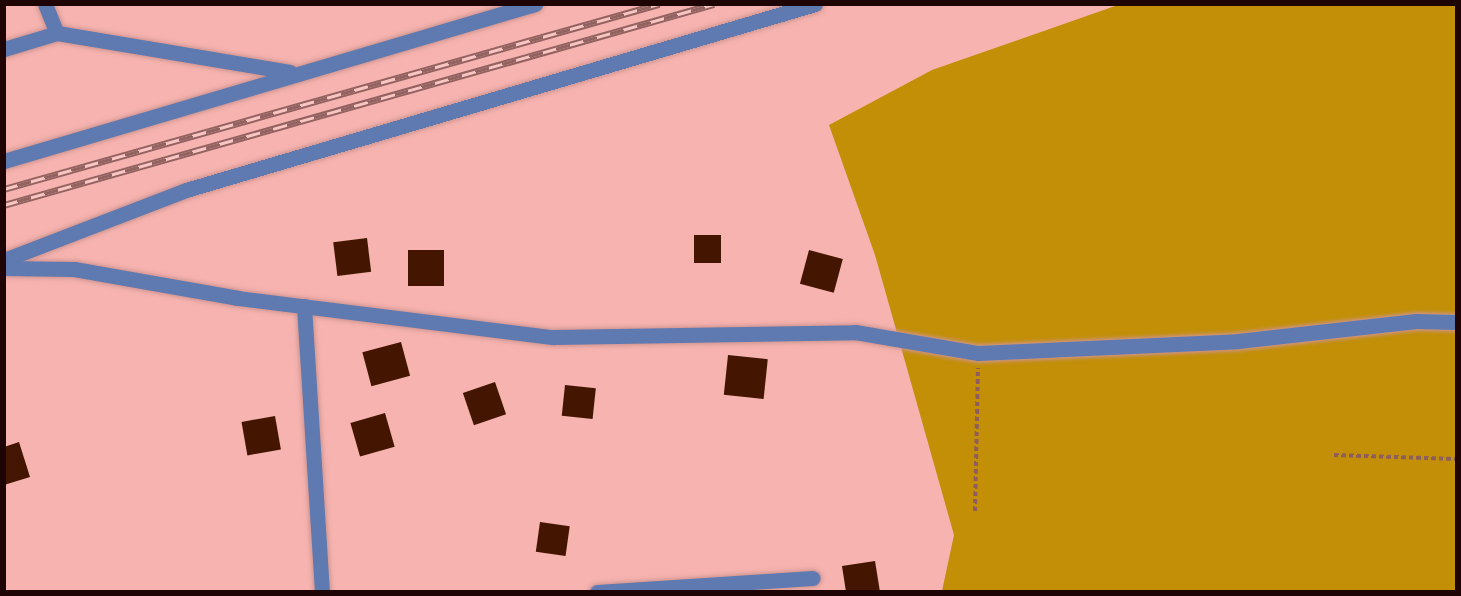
<!DOCTYPE html>
<html>
<head>
<meta charset="utf-8">
<style>
	body { margin:0 }
	#map { position:relative; width:1461px; height:596px; overflow:hidden; background:#f6b3af; font-family:Lato,sans-serif }
	div>[style] { position:absolute }
	[style*='--x'] { left:calc(var(--x)*1px); top:calc(var(--y)*1px); width:calc(var(--w)*1px); rotate:calc(var(--a)*1deg) }
	.forest>* { inset:0; background:#c28f07 }
	.building>* { inset:0; background:#441601; transform-origin:0 0 }
	.path>* { height:4px; margin-top:-2px; transform-origin:0; background:repeating-linear-gradient(90deg,#8d5e5c 0 4.5px,transparent 0 7.5px) }
	.roads { filter:drop-shadow(0 0 2px #cf9490) drop-shadow(0 0 2px #cf9490) }
	.minor>* { height:15px; margin:-7.5px; padding:0 7.5px; transform-origin:7.5px; border-radius:7.5px; background:#5f7ab0 }
	.rail>* { height:7px; margin-top:-3.5px; transform-origin:0; background:repeating-linear-gradient(90deg,#f8c5c2 0 14px,#926260 0 28px); box-sizing:border-box; border-block:2px solid #926260 }
	span { translate:-50% -50%; white-space:nowrap; text-align:center; line-height:1.15; -webkit-text-stroke:6px #f8c5c2; paint-order:stroke }
	.frame { position:absolute; inset:0; border:6px solid #1e0404; pointer-events:none }
</style>
</head>
<body>
<div id="map">
	<div class="forest">
		<i style="clip-path:polygon(1118px 5px,1456px 5px,1456px 591px,942px 591px,954px 535px,875px 255px,829px 125px,932px 70px)"></i>
	</div>
	<div class="building">
		<i style="left:694px;top:235px;width:27px;height:28px"></i>
		<i style="left:367px;top:238px;width:34px;height:34px;rotate:83deg"></i>
		<i style="left:444px;top:250px;width:36px;height:36px;rotate:90deg"></i>
		<i style="left:809px;top:250px;width:35px;height:35px;rotate:15deg"></i>
		<i style="left:401px;top:342px;width:35px;height:40px;rotate:75deg"></i>
		<i style="left:728px;top:355px;width:40px;height:40px;rotate:6deg"></i>
		<i style="left:495px;top:382px;width:34px;height:34px;rotate:71deg"></i>
		<i style="left:565px;top:385px;width:31px;height:31px;rotate:6deg"></i>
		<i style="left:385px;top:413px;width:35px;height:36px;rotate:74deg"></i>
		<i style="left:275px;top:416px;width:34px;height:34px;rotate:80deg"></i>
		<i style="clip-path:polygon(19px 442px,30px 477px,4px 485px,4px 447px)"></i>
		<i style="left:540px;top:522px;width:30px;height:30px;rotate:8deg"></i>
		<i style="clip-path:polygon(875px 561px,880px 592px,846px 592px,842px 566px)"></i>
	</div>
	<div class="path">
		<i style="--x:1334;--y:455;--w:122;--a:1.9"></i>
		<i style="--x:975;--y:511;--w:143;--a:-88.8"></i>
	</div>
	<div class="roads">
		<div class="minor">
			<i style="--x:45;--y:4;--w:31;--a:68"></i>
			<i style="--x:57;--y:33;--w:236;--a:9.5"></i>
			<i style="--x:4;--y:49;--w:55;--a:-16.8"></i>
			<i style="--x:4;--y:161;--w:554;--a:-16.47"></i>
			<i style="--x:4;--y:260;--w:195;--a:-21"></i>
			<i style="--x:186;--y:190;--w:656;--a:-16.47"></i>
			<i style="--x:4;--y:268;--w:70;--a:0.8"></i>
			<i style="--x:74;--y:269;--w:167;--a:10"></i>
			<i style="--x:238;--y:298;--w:317;--a:7.1"></i>
			<i style="--x:553;--y:337;--w:302;--a:-0.9"></i>
			<i style="--x:855;--y:332;--w:125;--a:9.7"></i>
			<i style="--x:978;--y:353;--w:260;--a:-2.6"></i>
			<i style="--x:1238;--y:341;--w:179;--a:-6.4"></i>
			<i style="--x:1416;--y:321;--w:40;--a:1.4"></i>
			<i style="--x:304;--y:306;--w:287;--a:86.4"></i>
			<i style="--x:597;--y:592;--w:216;--a:-3.7"></i>
		</div>
	</div>
	<div class="rail">
		<i style="--x:4;--y:189;--w:681;--a:-15.77"></i>
		<i style="--x:4;--y:205;--w:738;--a:-15.81"></i>
	</div>
	<div class="frame"></div>
</div>
</body>
</html>
